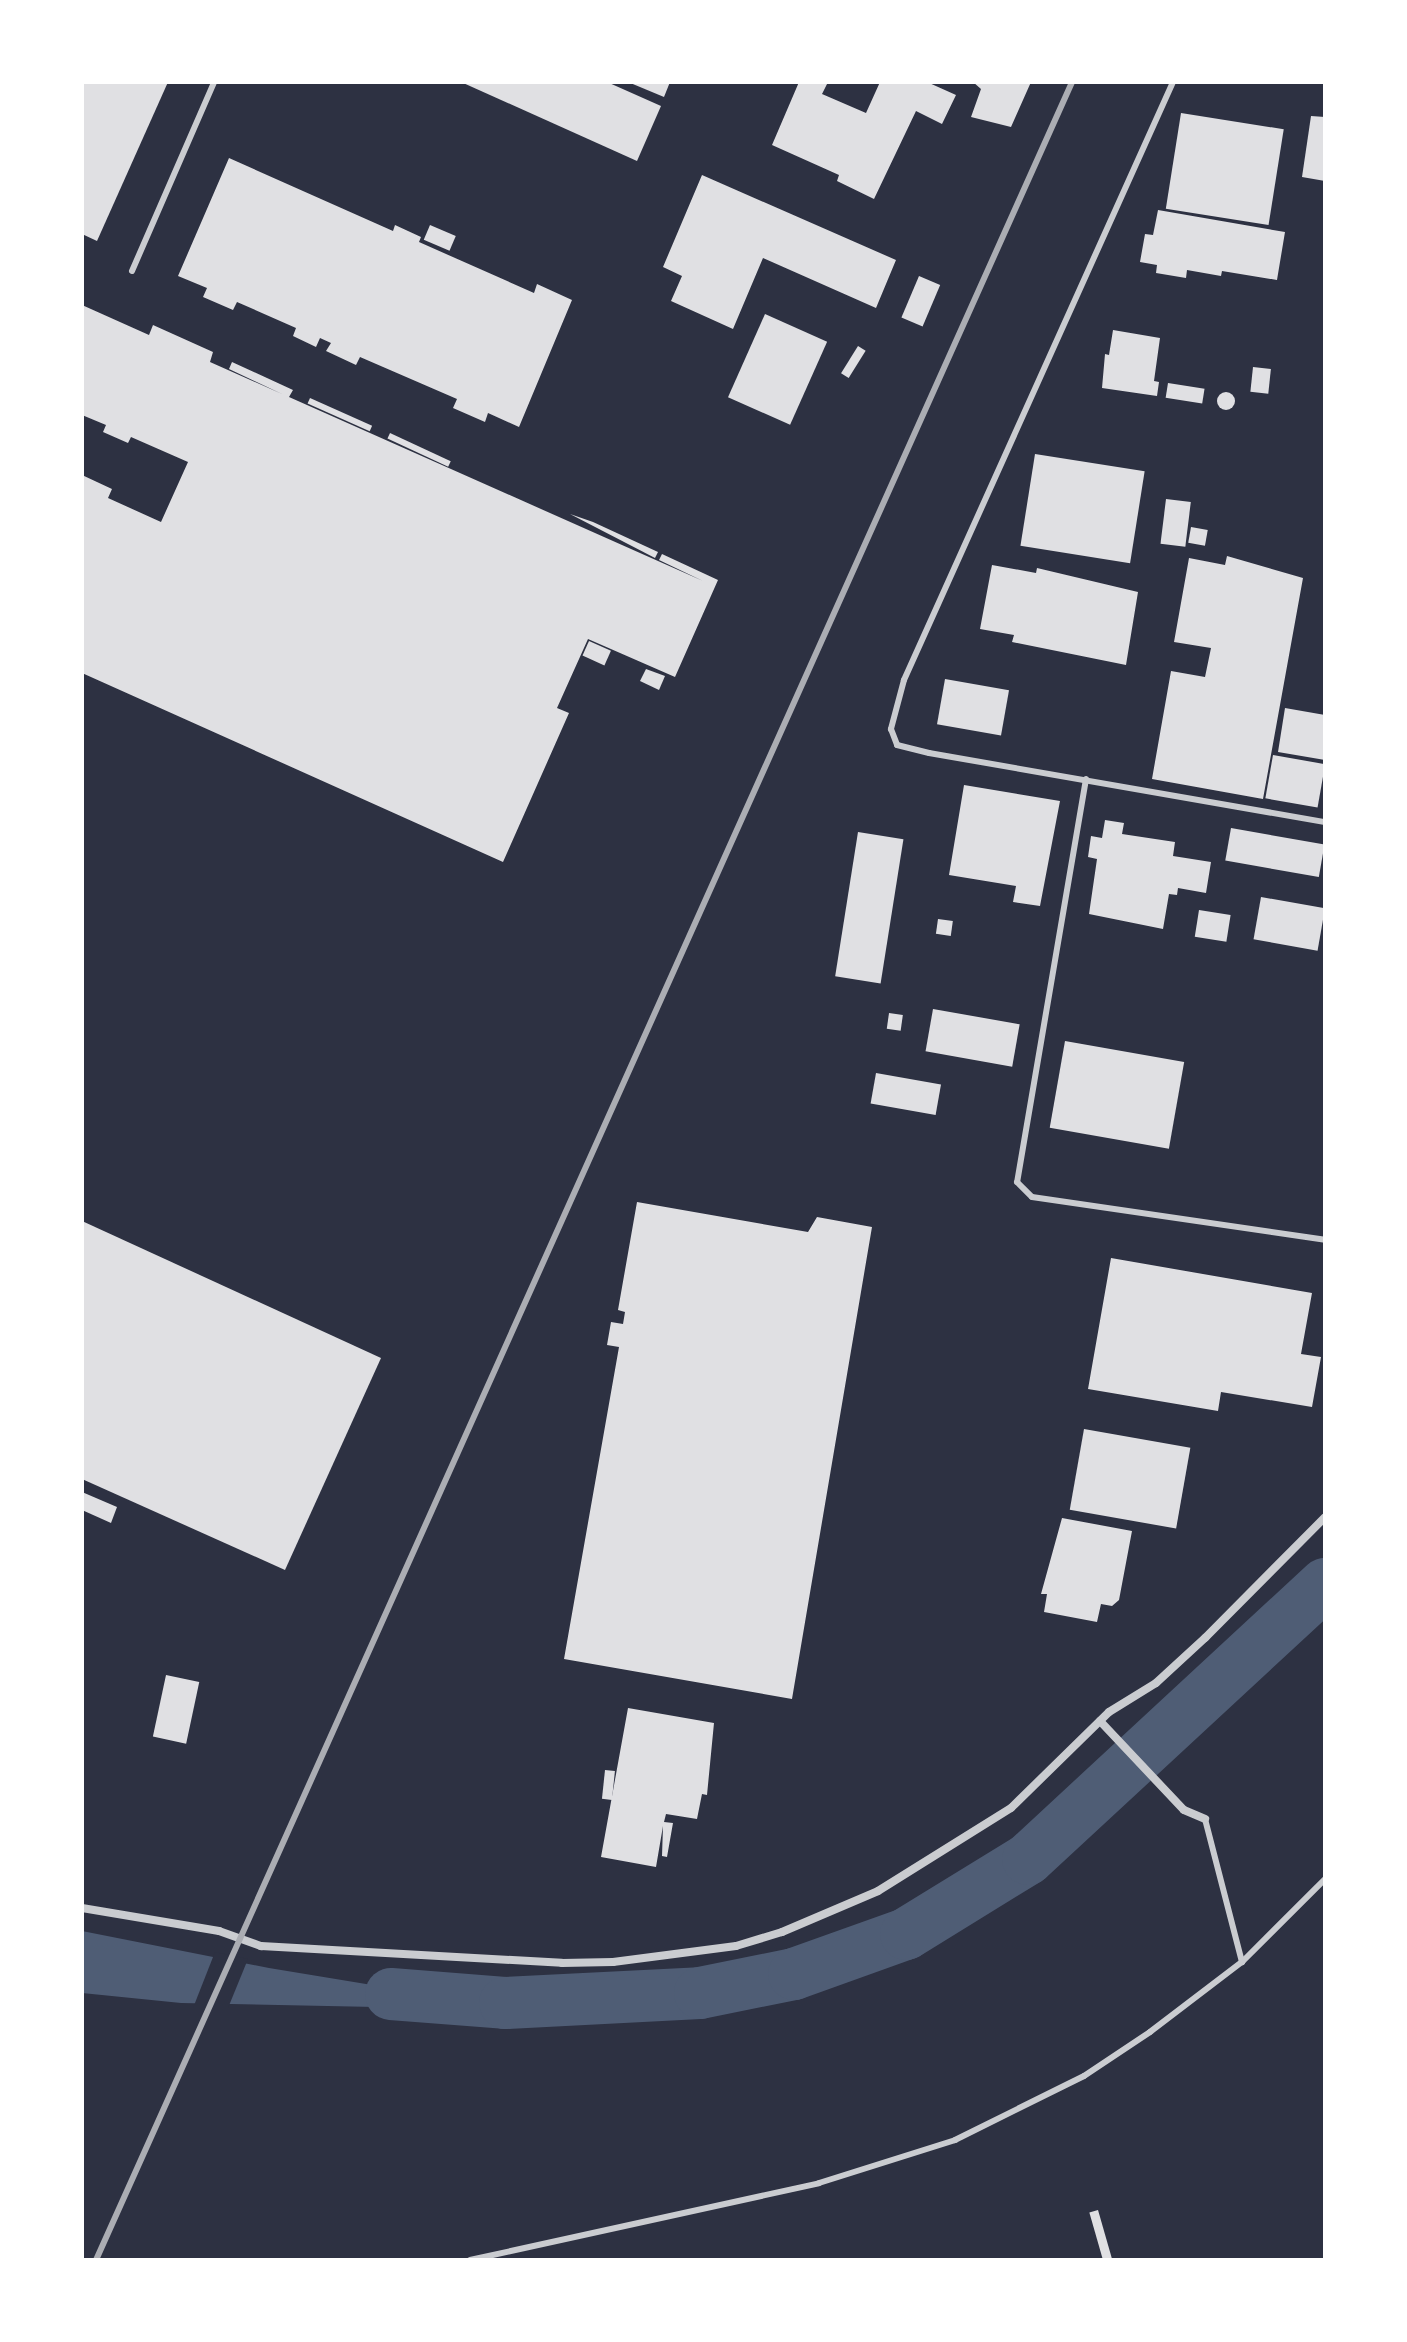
<!DOCTYPE html>
<html>
<head>
<meta charset="utf-8">
<style>
	body { margin:0 }
	#map { position:relative; width:1407px; height:2342px; overflow:hidden; background:#2d3142; font-family:Cabin,sans-serif }
	div>[style] { position:absolute }
	[style*='--x'] { left:calc(var(--x)*1px); top:calc(var(--y)*1px); width:calc(var(--w)*1px); rotate:calc(var(--a)*1deg) }
	.water>* { inset:0; background:#4f5d75 }
	.pier>* { inset:0; background:#2d3142 }
	.river>* { height:52px; margin:-26px; padding:0 26px; transform-origin:26px; border-radius:26px; background:#4f5d75 }
	.building>* { inset:0; background:#e0e0e3; transform-origin:0 0 }
	.round { border-radius:50% }
	.service>* { height:6px; margin:-3px; padding:0 3px; transform-origin:3px; border-radius:3px; background:#caccd0 }
	.minor>* { height:8px; margin:-4px; padding:0 4px; transform-origin:4px; border-radius:4px; background:#caccd0 }
	.rail>* { height:6px; margin:-3px; padding:0 3px; transform-origin:3px; border-radius:3px; background:#abadb3 }
	span { translate:-50% -50%; white-space:nowrap; text-align:center; line-height:1.15; -webkit-text-stroke:8px #fff; paint-order:stroke }
	.frame { position:absolute; inset:0; border:84px solid #fff; pointer-events:none }
</style>
</head>
<body>
<div id="map">
	<div class="water">
		<i style="clip-path:polygon(82px 1931px,269px 1968px,523px 2010px,181px 2003px,82px 1993px)"></i>
	</div>
	<div class="pier">
		<i style="clip-path:polygon(215px 1952px,248px 1959px,228px 2008px,193px 2008px)"></i>
	</div>
	<div class="river">
		<i style="--x:391;--y:1994;--w:114;--a:4.5"></i>
		<i style="--x:505;--y:2003;--w:195;--a:-2.9"></i>
		<i style="--x:700;--y:1993;--w:96;--a:-11.4"></i>
		<i style="--x:794;--y:1974;--w:119;--a:-19.7"></i>
		<i style="--x:906;--y:1934;--w:143;--a:-31.6"></i>
		<i style="--x:1028;--y:1859;--w:405;--a:-42.8"></i>
	</div>
	<div class="building">
		<i style="clip-path:polygon(82px 82px,168px 82px,97px 241px,82px 234px)"></i>
		<i style="clip-path:polygon(461px 82px,607px 82px,661px 106px,637px 161px)"></i>
		<i style="clip-path:polygon(628px 82px,670px 82px,664px 97px)"></i>
		<i style="clip-path:polygon(799px 82px,828px 82px,822px 94px,866px 113px,880px 82px,927px 82px,956px 95px,942px 124px,916px 111px,874px 199px,837px 181px,839px 175px,772px 145px)"></i>
		<i style="clip-path:polygon(973px 82px,1031px 82px,1011px 127px,971px 117px,981px 89px)"></i>
		<i style="left:1181px;top:113px;width:104px;height:97px;rotate:9deg"></i>
		<i style="clip-path:polygon(1311px 116px,1325px 117px,1325px 181px,1302px 177px)"></i>
		<i style="clip-path:polygon(229px 158px,393px 231px,395px 225px,421px 237px,419px 242px,534px 293px,537px 284px,572px 300px,519px 427px,488px 413px,485px 422px,453px 408px,457px 399px,360px 357px,356px 365px,326px 351px,331px 343px,320px 338px,316px 347px,293px 336px,296px 328px,237px 302px,233px 310px,203px 297px,207px 288px,178px 276px)"></i>
		<i style="clip-path:polygon(702px 175px,896px 260px,876px 308px,763px 258px,733px 329px,671px 301px,682px 276px,663px 267px)"></i>
		<i style="clip-path:polygon(1158px 210px,1285px 232px,1277px 280px,1222px 271px,1221px 276px,1187px 270px,1186px 278px,1156px 273px,1157px 265px,1140px 262px,1145px 234px,1153px 235px)"></i>
		<i style="left:430px;top:225px;width:28px;height:16px;rotate:23deg"></i>
		<i style="left:919px;top:276px;width:23px;height:45px;rotate:23deg"></i>
		<i style="clip-path:polygon(82px 305px,149px 335px,153px 325px,213px 352px,210px 362px,282px 394px,229px 369px,232px 362px,293px 390px,289px 397px,703px 581px,659px 560px,662px 554px,718px 580px,675px 677px,588px 639px,557px 708px,569px 713px,503px 862px,82px 673px,82px 475px,112px 489px,108px 498px,161px 522px,188px 462px,131px 437px,128px 443px,103px 432px,106px 425px,82px 415px)"></i>
		<i style="left:765px;top:314px;width:68px;height:91px;rotate:24deg"></i>
		<i style="clip-path:polygon(1113px 330px,1160px 338px,1154px 381px,1159px 382px,1157px 396px,1102px 388px,1105px 354px,1109px 355px)"></i>
		<i style="left:858px;top:346px;width:9px;height:32px;rotate:32deg"></i>
		<i style="left:1253px;top:367px;width:18px;height:25px;rotate:6deg"></i>
		<i style="left:1168px;top:383px;width:37px;height:15px;rotate:9deg"></i>
		<i class="round" style="left:1217px;top:392px;width:18px;height:18px"></i>
		<i style="left:310px;top:398px;width:68px;height:6px;rotate:24deg"></i>
		<i style="left:390px;top:433px;width:67px;height:6px;rotate:25deg"></i>
		<i style="left:1035px;top:454px;width:111px;height:93px;rotate:9deg"></i>
		<i style="left:1166px;top:499px;width:25px;height:45px;rotate:7deg"></i>
		<i style="clip-path:polygon(570px 514px,593px 522px,658px 552px,655px 558px)"></i>
		<i style="left:1191px;top:527px;width:17px;height:16px;rotate:10deg"></i>
		<i style="clip-path:polygon(1227px 556px,1303px 578px,1263px 799px,1152px 779px,1171px 671px,1205px 677px,1211px 648px,1174px 642px,1189px 558px,1225px 565px)"></i>
		<i style="clip-path:polygon(992px 565px,1036px 573px,1037px 568px,1138px 592px,1126px 665px,1012px 642px,1014px 635px,980px 629px)"></i>
		<i style="left:589px;top:641px;width:24px;height:16px;rotate:24deg"></i>
		<i style="clip-path:polygon(646px 669px,665px 676px,659px 690px,640px 681px)"></i>
		<i style="left:945px;top:679px;width:65px;height:46px;rotate:10deg"></i>
		<i style="clip-path:polygon(1285px 708px,1325px 715px,1325px 760px,1278px 752px)"></i>
		<i style="left:1273px;top:755px;width:53px;height:44px;rotate:10deg"></i>
		<i style="clip-path:polygon(964px 785px,1060px 801px,1040px 906px,1013px 902px,1016px 886px,949px 875px)"></i>
		<i style="clip-path:polygon(1105px 820px,1124px 823px,1122px 834px,1175px 842px,1173px 856px,1211px 862px,1206px 893px,1178px 888px,1177px 895px,1169px 894px,1163px 929px,1089px 914px,1097px 859px,1088px 857px,1091px 836px,1102px 838px)"></i>
		<i style="left:1231px;top:828px;width:95px;height:33px;rotate:10deg"></i>
		<i style="left:858px;top:832px;width:46px;height:146px;rotate:9deg"></i>
		<i style="left:1261px;top:897px;width:65px;height:43px;rotate:10deg"></i>
		<i style="left:1199px;top:910px;width:32px;height:27px;rotate:9deg"></i>
		<i style="left:938px;top:919px;width:15px;height:15px;rotate:8deg"></i>
		<i style="left:933px;top:1009px;width:88px;height:43px;rotate:10deg"></i>
		<i style="left:889px;top:1013px;width:14px;height:16px;rotate:8deg"></i>
		<i style="left:1065px;top:1041px;width:121px;height:88px;rotate:10deg"></i>
		<i style="left:876px;top:1073px;width:66px;height:31px;rotate:10deg"></i>
		<i style="clip-path:polygon(637px 1202px,808px 1232px,817px 1217px,872px 1227px,792px 1699px,564px 1659px,619px 1347px,607px 1345px,611px 1322px,623px 1324px,625px 1312px,618px 1310px)"></i>
		<i style="clip-path:polygon(82px 1221px,381px 1358px,285px 1570px,82px 1479px)"></i>
		<i style="clip-path:polygon(1111px 1258px,1312px 1293px,1301px 1354px,1321px 1357px,1312px 1407px,1221px 1392px,1218px 1411px,1088px 1389px)"></i>
		<i style="left:1084px;top:1429px;width:108px;height:82px;rotate:10deg"></i>
		<i style="clip-path:polygon(82px 1492px,117px 1507px,111px 1523px,82px 1510px)"></i>
		<i style="clip-path:polygon(1062px 1518px,1132px 1531px,1119px 1600px,1112px 1606px,1101px 1604px,1097px 1622px,1044px 1612px,1047px 1594px,1041px 1594px)"></i>
		<i style="left:166px;top:1675px;width:34px;height:63px;rotate:12deg"></i>
		<i style="clip-path:polygon(628px 1708px,714px 1723px,707px 1795px,702px 1794px,697px 1819px,666px 1814px,664px 1822px,673px 1823px,667px 1857px,662px 1856px,663px 1826px,656px 1867px,601px 1857px)"></i>
		<i style="left:605px;top:1770px;width:10px;height:29px;rotate:6deg"></i>
		<i style="left:1098px;top:2210px;width:52px;height:9px;rotate:74deg"></i>
	</div>
	<div class="service">
		<i style="--x:1173;--y:82;--w:656;--a:114.22"></i>
		<i style="--x:904;--y:680;--w:51;--a:104.9"></i>
		<i style="--x:891;--y:729;--w:17;--a:69"></i>
		<i style="--x:897;--y:745;--w:33;--a:14"></i>
		<i style="--x:929;--y:753;--w:402;--a:9.9"></i>
		<i style="--x:132;--y:271;--w:206;--a:-66.5"></i>
		<i style="--x:1086;--y:779;--w:409;--a:99.7"></i>
		<i style="--x:1017;--y:1182;--w:21;--a:45"></i>
		<i style="--x:1032;--y:1197;--w:296;--a:8.3"></i>
		<i style="--x:1205;--y:1819;--w:148;--a:75.5"></i>
		<i style="--x:470;--y:2260;--w:357;--a:-12.4"></i>
		<i style="--x:819;--y:2183;--w:143;--a:-17.5"></i>
		<i style="--x:955;--y:2140;--w:144;--a:-26.4"></i>
		<i style="--x:1084;--y:2076;--w:79;--a:-33.7"></i>
		<i style="--x:1150;--y:2032;--w:116;--a:-37.3"></i>
		<i style="--x:1242;--y:1962;--w:117;--a:-45"></i>
	</div>
	<div class="minor">
		<i style="--x:1100;--y:1721;--w:122;--a:46.7"></i>
		<i style="--x:1184;--y:1810;--w:23;--a:23"></i>
		<i style="--x:82;--y:1908;--w:139;--a:9.5"></i>
		<i style="--x:219;--y:1931;--w:45;--a:19.7"></i>
		<i style="--x:261;--y:1946;--w:301;--a:3.2"></i>
		<i style="--x:562;--y:1963;--w:51;--a:-1.1"></i>
		<i style="--x:613;--y:1962;--w:124;--a:-7.4"></i>
		<i style="--x:736;--y:1946;--w:48;--a:-16.9"></i>
		<i style="--x:782;--y:1932;--w:104;--a:-23.1"></i>
		<i style="--x:878;--y:1891;--w:157;--a:-32"></i>
		<i style="--x:1011;--y:1808;--w:137;--a:-44.4"></i>
		<i style="--x:1109;--y:1712;--w:55;--a:-31.7"></i>
		<i style="--x:1156;--y:1683;--w:67;--a:-42.6"></i>
		<i style="--x:1205;--y:1638;--w:170;--a:-45.2"></i>
	</div>
	<div class="rail">
		<i style="--x:96;--y:2260;--w:2387;--a:-65.86"></i>
	</div>
	<div class="frame"></div>
</div>
</body>
</html>
